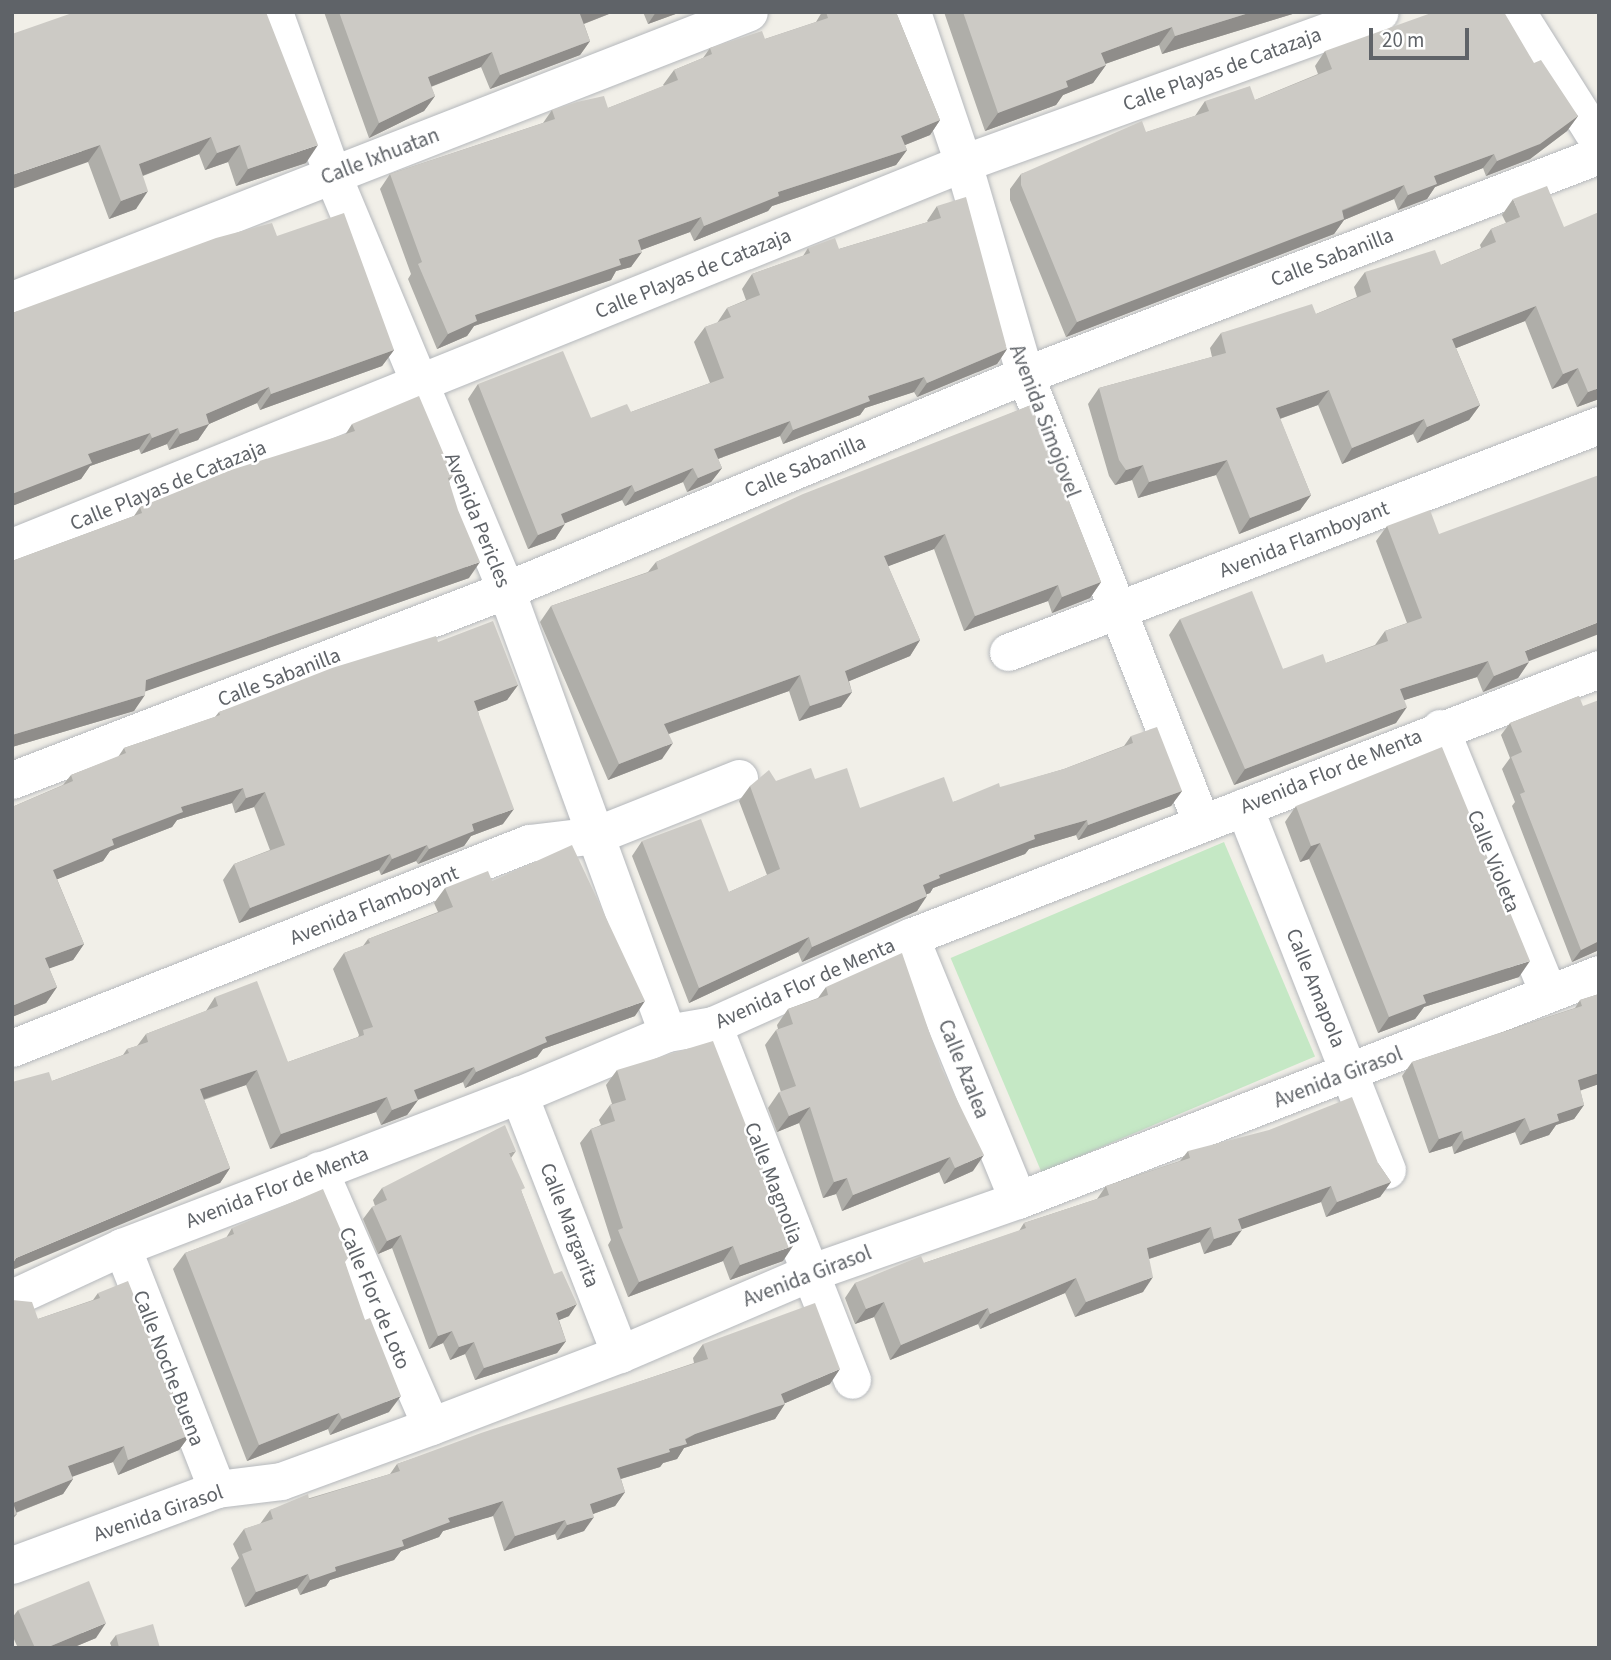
<!DOCTYPE html>
<html>
<head>
<meta charset="utf-8">
<style>
	body { margin:0 }
	#map { position:relative; width:1611px; height:1660px; overflow:hidden; background:#f1efe8; font-family:"Source Sans 3",sans-serif }
	div>[style] { position:absolute }
	[style*='--x'] { left:calc(var(--x)*1px); top:calc(var(--y)*1px); width:calc(var(--w)*1px); rotate:calc(var(--a)*1deg) }
	.green>* { inset:0; background:#c5e8c5; transform-origin:0 0 }
	.roads { filter:drop-shadow(0 0 2px #b5b8bc) drop-shadow(0 0 2px #b5b8bc) }
	.minor>* { height:37px; margin:-18.5px; padding:0 18.5px; transform-origin:18.5px; border-radius:18.5px; background:#fff }
	.wall>* { inset:0; background:#afaea9 }
	.shaded-wall>* { inset:0; background:#8f8d8a }
	.building>* { inset:0; background:#cccac5 }
	span { translate:-50% -50%; white-space:nowrap; text-align:center; line-height:1.15; -webkit-text-stroke:5px #fff; paint-order:stroke }
	.street-label { font-size:21px; color:#5f6368 }
	.frame { position:absolute; inset:0; border:14px solid #5f6368; pointer-events:none }
	.scale { position:absolute; left:1369px; top:28px; width:100px; height:32px; box-sizing:border-box; border:4px solid #5f6368; border-top:0; padding-left:9px; font-size:21px; line-height:24px; white-space:nowrap; color:#5f6368; -webkit-text-stroke:5px #fff; paint-order:stroke }
</style>
</head>
<body>
<div id="map">
	<div class="green">
		<i style="left:1224px;top:842px;width:233px;height:297px;rotate:67deg"></i>
	</div>
	<div class="roads">
		<div class="minor">
			<i style="--x:274;--y:12;--w:172;--a:70.3"></i>
			<i style="--x:332;--y:174;--w:451;--a:67.3"></i>
			<i style="--x:506;--y:590;--w:471;--a:70"></i>
			<i style="--x:912;--y:12;--w:159;--a:71.3"></i>
			<i style="--x:963;--y:163;--w:221;--a:73.7"></i>
			<i style="--x:1025;--y:375;--w:480;--a:68.5"></i>
			<i style="--x:1517;--y:12;--w:154;--a:57.8"></i>
			<i style="--x:12;--y:300;--w:791;--a:-21.34"></i>
			<i style="--x:12;--y:547;--w:1026;--a:-21.99"></i>
			<i style="--x:963;--y:163;--w:443;--a:-19.9"></i>
			<i style="--x:1008;--y:652;--w:633;--a:-21.01"></i>
			<i style="--x:1440;--y:728;--w:286;--a:67.8"></i>
			<i style="--x:12;--y:780;--w:529;--a:-21.04"></i>
			<i style="--x:506;--y:590;--w:562;--a:-22.5"></i>
			<i style="--x:1025;--y:375;--w:615;--a:-20.97"></i>
			<i style="--x:1244;--y:807;--w:390;--a:68.5"></i>
			<i style="--x:910;--y:937;--w:284;--a:67.7"></i>
			<i style="--x:713;--y:1025;--w:381;--a:68.6"></i>
			<i style="--x:12;--y:1048;--w:556;--a:-21.63"></i>
			<i style="--x:529;--y:843;--w:67;--a:-6.8"></i>
			<i style="--x:596;--y:835;--w:154;--a:-21.7"></i>
			<i style="--x:519;--y:1095;--w:278;--a:68.7"></i>
			<i style="--x:319;--y:1170;--w:279;--a:66.4"></i>
			<i style="--x:122;--y:1247;--w:260;--a:68.6"></i>
			<i style="--x:12;--y:1298;--w:121;--a:-24.9"></i>
			<i style="--x:122;--y:1247;--w:425;--a:-21"></i>
			<i style="--x:519;--y:1095;--w:160;--a:-22.7"></i>
			<i style="--x:667;--y:1033;--w:47;--a:-9.9"></i>
			<i style="--x:713;--y:1025;--w:216;--a:-24.1"></i>
			<i style="--x:910;--y:937;--w:739;--a:-21.25"></i>
			<i style="--x:12;--y:1565;--w:219;--a:-20.3"></i>
			<i style="--x:217;--y:1489;--w:64;--a:-7.1"></i>
			<i style="--x:281;--y:1481;--w:160;--a:-20.1"></i>
			<i style="--x:431;--y:1426;--w:202;--a:-20.9"></i>
			<i style="--x:620;--y:1354;--w:206;--a:-23.2"></i>
			<i style="--x:809;--y:1273;--w:221;--a:-19.3"></i>
			<i style="--x:1018;--y:1200;--w:623;--a:-21.26"></i>
		</div>
	</div>
	<div class="wall">
		<i style="clip-path:polygon(324px 12px,614px 12px,584px 24px,590px 41px,580px 55px,490px 89px,481px 67px,431px 87px,435px 96px,424px 111px,369px 138px)"></i>
		<i style="clip-path:polygon(643px 12px,681px 12px,648px 24px)"></i>
		<i style="clip-path:polygon(822px 12px,896px 12px,940px 120px,930px 135px,905px 145px,907px 150px,896px 165px,772px 206px,768px 211px,694px 241px,690px 232px,641px 250px,631px 267px,616px 271px,611px 280px,474px 326px,467px 336px,437px 349px,408px 279px,411px 274px,380px 189px,390px 174px,543px 123px,552px 110px,608px 108px,664px 86px,663px 85px,674px 70px,703px 58px,710px 48px,765px 39px,816px 22px)"></i>
		<i style="clip-path:polygon(944px 12px,1299px 12px,1162px 54px,1159px 45px,1105px 64px,1106px 65px,1093px 83px,1063px 95px,1056px 105px,985px 131px)"></i>
		<i style="clip-path:polygon(12px 34px,306px 163px,236px 186px,228px 162px,205px 170px,199px 154px,143px 176px,136px 209px,109px 219px,88px 162px)"></i>
		<i style="clip-path:polygon(1325px 51px,1534px 63px,1578px 116px,1567px 131px,1530px 159px,1486px 176px,1483px 168px,1435px 187px,1427px 199px,1398px 210px,1394px 199px,1344px 220px,1334px 234px,1066px 337px,1010px 200px,1010px 189px,1021px 174px,1195px 116px,1205px 101px,1255px 100px,1318px 74px,1315px 66px)"></i>
		<i style="clip-path:polygon(1513px 199px,1599px 399px,1577px 407px,1567px 383px,1552px 389px,1525px 321px,1456px 348px,1480px 405px,1469px 420px,1417px 443px,1413px 434px,1342px 464px,1318px 405px,1280px 419px,1311px 495px,1300px 510px,1239px 534px,1216px 475px,1138px 498px,1132px 480px,1115px 485px,1109px 476px,1088px 404px,1099px 388px,1212px 357px,1210px 348px,1221px 333px,1316px 314px,1357px 297px,1354px 287px,1365px 272px,1441px 265px,1481px 248px,1480px 245px,1491px 229px,1506px 223px,1502px 215px)"></i>
		<i style="clip-path:polygon(937px 206px,1007px 349px,997px 364px,917px 397px,914px 392px,865px 408px,860px 415px,783px 444px,780px 436px,718px 459px,722px 468px,711px 482px,687px 492px,683px 482px,625px 506px,622px 500px,565px 523px,555px 539px,528px 549px,468px 399px,478px 384px,591px 418px,631px 412px,710px 383px,694px 342px,705px 327px,717px 323px,727px 308px,746px 300px,742px 289px,752px 274px,803px 256px,808px 248px,839px 249px,928px 222px,927px 221px)"></i>
		<i style="clip-path:polygon(277px 236px,394px 350px,382px 366px,260px 410px,257px 403px,209px 424px,198px 440px,169px 450px,167px 444px,141px 454px,139px 449px,90px 466px,81px 479px,12px 506px,12px 313px)"></i>
		<i style="clip-path:polygon(1031px 405px,1101px 582px,1090px 598px,1052px 613px,1048px 601px,964px 631px,934px 549px,888px 566px,920px 640px,910px 656px,849px 681px,852px 692px,841px 707px,799px 721px,789px 691px,669px 734px,662px 759px,608px 780px,540px 622px,551px 606px,648px 572px,656px 562px)"></i>
		<i style="clip-path:polygon(352px 424px,453px 476px,449px 481px,469px 578px,145px 691px,134px 711px,12px 747px,12px 561px,134px 516px,140px 507px,345px 435px)"></i>
		<i style="clip-path:polygon(1387px 526px,1439px 534px,1529px 661px,1518px 678px,1483px 692px,1477px 677px,1404px 700px,1396px 723px,1234px 785px,1169px 635px,1180px 619px,1283px 669px,1326px 663px,1375px 645px,1385px 631px,1407px 623px,1376px 541px)"></i>
		<i style="clip-path:polygon(438px 642px,518px 685px,507px 700px,478px 711px,503px 824px,471px 836px,464px 846px,418px 864px,416px 861px,381px 875px,379px 870px,239px 923px,223px 880px,234px 864px,270px 850px,254px 807px,235px 813px,232px 803px,177px 820px,172px 827px,110px 851px,103px 861px,57px 879px,84px 944px,73px 960px,49px 968px,57px 987px,46px 1003px,12px 1017px,12px 807px,63px 785px,71px 775px,118px 757px,124px 748px,215px 717px,219px 712px)"></i>
		<i style="clip-path:polygon(1579px 696px,1599px 950px,1572px 962px,1512px 806px,1515px 802px,1502px 769px,1510px 758px,1501px 735px,1510px 723px)"></i>
		<i style="clip-path:polygon(1131px 736px,1182px 791px,1171px 806px,1078px 840px,1076px 835px,1029px 849px,1025px 854px,933px 888px,930px 893px,927px 894px,917px 911px,802px 962px,798px 952px,689px 1003px,632px 856px,642px 841px,729px 892px,767px 875px,739px 801px,750px 786px,776px 781px,815px 779px,860px 808px,953px 802px,1064px 769px,1124px 746px)"></i>
		<i style="clip-path:polygon(1296px 806px,1519px 977px,1424px 1007px,1415px 1019px,1378px 1033px,1309px 859px,1300px 862px,1285px 822px)"></i>
		<i style="clip-path:polygon(492px 881px,635px 1016px,543px 1049px,537px 1057px,465px 1088px,463px 1082px,418px 1100px,407px 1115px,381px 1125px,376px 1112px,270px 1149px,246px 1085px,204px 1100px,230px 1168px,220px 1183px,52px 1081px,123px 1055px,127px 1049px,137px 1046px,146px 1034px,206px 1011px,215px 997px,288px 1062px,358px 1037px,359px 1035px,333px 969px,344px 953px,363px 946px,368px 939px,438px 912px,434px 903px,445px 888px)"></i>
		<i style="clip-path:polygon(826px 987px,973px 1171px,944px 1184px,939px 1172px,842px 1211px,836px 1194px,823px 1198px,799px 1123px,777px 1132px,768px 1108px,779px 1092px,781px 1092px,765px 1045px,776px 1030px,778px 1029px,777px 1025px,788px 1009px,818px 998px)"></i>
		<i style="clip-path:polygon(1599px 994px,1599px 1084px,1580px 1090px,1584px 1105px,1574px 1119px,1556px 1125px,1549px 1135px,1520px 1145px,1515px 1132px,1454px 1154px,1452px 1146px,1429px 1153px,1402px 1076px,1412px 1062px,1575px 1008px,1580px 1000px)"></i>
		<i style="clip-path:polygon(617px 1070px,783px 1261px,730px 1280px,723px 1261px,628px 1297px,608px 1245px,611px 1240px,580px 1143px,591px 1129px,601px 1125px,599px 1120px,610px 1105px,612px 1104px,606px 1085px)"></i>
		<i style="clip-path:polygon(516px 1151px,511px 1158px,522px 1193px,569px 1316px,559px 1320px,566px 1341px,557px 1353px,475px 1380px,465px 1354px,450px 1360px,443px 1343px,429px 1349px,392px 1248px,378px 1254px,363px 1219px,372px 1207px,375px 1206px,373px 1200px,382px 1188px)"></i>
		<i style="clip-path:polygon(1188px 1151px,1378px 1163px,1391px 1182px,1380px 1197px,1326px 1217px,1321px 1202px,1241px 1229px,1231px 1245px,1204px 1254px,1200px 1242px,1149px 1259px,1143px 1292px,1075px 1317px,1065px 1293px,980px 1329px,978px 1324px,890px 1360px,874px 1317px,855px 1324px,845px 1298px,855px 1283px,924px 1263px,1019px 1231px,1024px 1223px,1097px 1199px,1106px 1186px,1180px 1161px)"></i>
		<i style="clip-path:polygon(232px 1228px,345px 1263px,389px 1412px,330px 1435px,328px 1429px,247px 1461px,173px 1269px,185px 1253px,226px 1238px)"></i>
		<i style="clip-path:polygon(98px 1293px,190px 1435px,179px 1450px,118px 1475px,113px 1462px,72px 1476px,73px 1479px,63px 1494px,16px 1513px,17px 1514px,12px 1520px,12px 1300px,38px 1319px,93px 1300px)"></i>
		<i style="clip-path:polygon(703px 1344px,830px 1384px,785px 1403px,775px 1419px,684px 1448px,677px 1459px,663px 1463px,660px 1467px,621px 1479px,625px 1492px,615px 1506px,593px 1514px,584px 1531px,557px 1540px,555px 1534px,504px 1551px,493px 1516px,443px 1531px,439px 1537px,401px 1551px,394px 1560px,330px 1580px,326px 1586px,300px 1595px,297px 1588px,245px 1607px,231px 1568px,239px 1558px,233px 1544px,244px 1529px,260px 1524px,270px 1510px,390px 1474px,397px 1464px,694px 1363px,693px 1358px)"></i>
		<i style="clip-path:polygon(18px 1610px,96px 1638px,72px 1648px,18px 1648px,12px 1635px,12px 1618px)"></i>
		<i style="clip-path:polygon(116px 1635px,160px 1648px,112px 1648px,110px 1643px)"></i>
	</div>
	<div class="shaded-wall">
		<i style="clip-path:polygon(585px 12px,614px 12px,570px 29px,580px 14px)"></i>
		<i style="clip-path:polygon(656px 12px,681px 12px,648px 24px)"></i>
		<i style="clip-path:polygon(1252px 12px,1299px 12px,1162px 54px,1175px 36px)"></i>
		<i style="clip-path:polygon(1172px 27px,1159px 45px,1088px 70px,1101px 53px)"></i>
		<i style="clip-path:polygon(590px 41px,580px 55px,490px 89px,500px 75px)"></i>
		<i style="clip-path:polygon(492px 52px,481px 67px,417px 92px,428px 77px)"></i>
		<i style="clip-path:polygon(1106px 65px,1093px 83px,1063px 95px,1056px 105px,985px 131px,998px 113px,1066px 81px)"></i>
		<i style="clip-path:polygon(435px 96px,424px 111px,369px 138px,379px 123px)"></i>
		<i style="clip-path:polygon(1578px 116px,1567px 131px,1530px 159px,1486px 176px,1497px 161px)"></i>
		<i style="clip-path:polygon(940px 120px,930px 135px,890px 151px,901px 136px)"></i>
		<i style="clip-path:polygon(211px 137px,199px 154px,126px 182px,139px 164px)"></i>
		<i style="clip-path:polygon(100px 145px,88px 162px,12px 189px,12px 175px)"></i>
		<i style="clip-path:polygon(240px 145px,228px 162px,205px 170px,217px 153px)"></i>
		<i style="clip-path:polygon(318px 145px,306px 163px,236px 186px,248px 169px)"></i>
		<i style="clip-path:polygon(907px 150px,896px 165px,772px 206px,768px 211px,694px 241px,704px 226px,778px 192px)"></i>
		<i style="clip-path:polygon(1494px 154px,1483px 168px,1435px 187px,1427px 199px,1398px 210px,1408px 195px,1434px 176px)"></i>
		<i style="clip-path:polygon(1404px 185px,1394px 199px,1344px 220px,1334px 234px,1066px 337px,1077px 322px)"></i>
		<i style="clip-path:polygon(148px 191px,136px 209px,109px 219px,121px 201px)"></i>
		<i style="clip-path:polygon(701px 217px,690px 232px,628px 255px,638px 240px)"></i>
		<i style="clip-path:polygon(642px 252px,631px 267px,616px 271px,611px 280px,474px 326px,467px 336px,437px 349px,448px 334px,475px 315px,619px 259px)"></i>
		<i style="clip-path:polygon(1536px 306px,1525px 321px,1441px 354px,1452px 339px)"></i>
		<i style="clip-path:polygon(1007px 349px,997px 364px,917px 397px,927px 383px)"></i>
		<i style="clip-path:polygon(394px 350px,382px 366px,260px 410px,271px 394px)"></i>
		<i style="clip-path:polygon(1578px 368px,1567px 383px,1552px 389px,1563px 374px)"></i>
		<i style="clip-path:polygon(924px 377px,914px 392px,865px 408px,860px 415px,783px 444px,793px 430px,868px 396px)"></i>
		<i style="clip-path:polygon(269px 387px,257px 403px,209px 424px,198px 440px,169px 450px,180px 434px,206px 414px)"></i>
		<i style="clip-path:polygon(1599px 388px,1599px 399px,1577px 407px,1588px 392px)"></i>
		<i style="clip-path:polygon(1329px 390px,1318px 405px,1265px 424px,1276px 408px)"></i>
		<i style="clip-path:polygon(1480px 405px,1469px 420px,1417px 443px,1427px 427px)"></i>
		<i style="clip-path:polygon(1424px 419px,1413px 434px,1342px 464px,1352px 448px)"></i>
		<i style="clip-path:polygon(790px 421px,780px 436px,704px 464px,714px 449px)"></i>
		<i style="clip-path:polygon(178px 428px,167px 444px,141px 454px,152px 438px)"></i>
		<i style="clip-path:polygon(150px 433px,139px 449px,90px 466px,81px 479px,12px 506px,12px 494px,88px 454px)"></i>
		<i style="clip-path:polygon(1227px 460px,1216px 475px,1138px 498px,1149px 482px)"></i>
		<i style="clip-path:polygon(1143px 465px,1132px 480px,1115px 485px,1126px 470px)"></i>
		<i style="clip-path:polygon(693px 468px,683px 482px,625px 506px,635px 492px)"></i>
		<i style="clip-path:polygon(722px 468px,711px 482px,687px 492px,698px 478px)"></i>
		<i style="clip-path:polygon(632px 485px,622px 500px,551px 529px,561px 514px)"></i>
		<i style="clip-path:polygon(1311px 495px,1300px 510px,1239px 534px,1250px 518px)"></i>
		<i style="clip-path:polygon(565px 524px,555px 539px,528px 549px,538px 535px)"></i>
		<i style="clip-path:polygon(945px 534px,934px 549px,873px 572px,884px 556px)"></i>
		<i style="clip-path:polygon(480px 562px,469px 578px,135px 695px,146px 680px)"></i>
		<i style="clip-path:polygon(1101px 582px,1090px 598px,1052px 613px,1062px 597px)"></i>
		<i style="clip-path:polygon(1058px 585px,1048px 601px,964px 631px,975px 616px)"></i>
		<i style="clip-path:polygon(1599px 622px,1599px 634px,1514px 667px,1525px 651px)"></i>
		<i style="clip-path:polygon(920px 640px,910px 656px,835px 687px,845px 671px)"></i>
		<i style="clip-path:polygon(1488px 661px,1477px 677px,1389px 705px,1400px 689px)"></i>
		<i style="clip-path:polygon(1529px 662px,1518px 678px,1483px 692px,1494px 676px)"></i>
		<i style="clip-path:polygon(800px 675px,789px 691px,654px 739px,664px 724px)"></i>
		<i style="clip-path:polygon(518px 685px,507px 700px,463px 717px,474px 701px)"></i>
		<i style="clip-path:polygon(852px 692px,841px 707px,799px 721px,810px 706px)"></i>
		<i style="clip-path:polygon(145px 695px,134px 711px,12px 747px,12px 735px)"></i>
		<i style="clip-path:polygon(1407px 707px,1396px 723px,1234px 785px,1245px 769px)"></i>
		<i style="clip-path:polygon(673px 743px,662px 759px,608px 780px,619px 764px)"></i>
		<i style="clip-path:polygon(243px 788px,232px 803px,177px 820px,172px 827px,110px 851px,103px 861px,43px 885px,53px 870px,112px 839px,181px 807px)"></i>
		<i style="clip-path:polygon(1182px 791px,1171px 806px,1078px 840px,1088px 825px)"></i>
		<i style="clip-path:polygon(265px 792px,254px 807px,235px 813px,246px 798px)"></i>
		<i style="clip-path:polygon(514px 809px,503px 824px,471px 836px,464px 846px,418px 864px,429px 849px,472px 824px)"></i>
		<i style="clip-path:polygon(1087px 820px,1076px 835px,1029px 849px,1025px 854px,933px 888px,930px 893px,912px 900px,923px 885px,939px 875px,1034px 835px)"></i>
		<i style="clip-path:polygon(1320px 843px,1309px 859px,1300px 862px,1311px 846px)"></i>
		<i style="clip-path:polygon(427px 845px,416px 861px,381px 875px,392px 859px)"></i>
		<i style="clip-path:polygon(390px 854px,379px 870px,239px 923px,250px 908px)"></i>
		<i style="clip-path:polygon(927px 896px,917px 911px,802px 962px,812px 947px)"></i>
		<i style="clip-path:polygon(809px 937px,798px 952px,689px 1003px,699px 988px)"></i>
		<i style="clip-path:polygon(1599px 941px,1599px 950px,1572px 962px,1581px 950px)"></i>
		<i style="clip-path:polygon(84px 944px,73px 960px,34px 974px,45px 958px)"></i>
		<i style="clip-path:polygon(1530px 961px,1519px 977px,1424px 1007px,1415px 1019px,1378px 1033px,1389px 1017px,1423px 995px)"></i>
		<i style="clip-path:polygon(57px 987px,46px 1003px,12px 1017px,12px 1006px)"></i>
		<i style="clip-path:polygon(645px 1001px,635px 1016px,543px 1049px,537px 1057px,465px 1088px,476px 1072px,545px 1037px)"></i>
		<i style="clip-path:polygon(474px 1067px,463px 1082px,404px 1105px,414px 1090px)"></i>
		<i style="clip-path:polygon(257px 1070px,246px 1085px,189px 1104px,200px 1089px)"></i>
		<i style="clip-path:polygon(1599px 1073px,1599px 1084px,1568px 1095px,1578px 1080px)"></i>
		<i style="clip-path:polygon(387px 1097px,376px 1112px,270px 1149px,281px 1134px)"></i>
		<i style="clip-path:polygon(418px 1100px,407px 1115px,381px 1125px,392px 1110px)"></i>
		<i style="clip-path:polygon(1584px 1105px,1574px 1119px,1556px 1125px,1549px 1135px,1520px 1145px,1530px 1131px,1557px 1114px)"></i>
		<i style="clip-path:polygon(810px 1107px,799px 1123px,777px 1132px,789px 1116px)"></i>
		<i style="clip-path:polygon(1525px 1118px,1515px 1132px,1454px 1154px,1464px 1140px)"></i>
		<i style="clip-path:polygon(1462px 1131px,1452px 1146px,1429px 1153px,1439px 1139px)"></i>
		<i style="clip-path:polygon(984px 1155px,973px 1171px,944px 1184px,955px 1168px)"></i>
		<i style="clip-path:polygon(950px 1157px,939px 1172px,842px 1211px,853px 1195px)"></i>
		<i style="clip-path:polygon(230px 1168px,220px 1183px,12px 1270px,12px 1264px,16px 1258px)"></i>
		<i style="clip-path:polygon(847px 1178px,836px 1194px,823px 1198px,834px 1182px)"></i>
		<i style="clip-path:polygon(1391px 1182px,1380px 1197px,1326px 1217px,1337px 1202px)"></i>
		<i style="clip-path:polygon(1331px 1186px,1321px 1202px,1228px 1234px,1238px 1219px)"></i>
		<i style="clip-path:polygon(1211px 1227px,1200px 1242px,1136px 1263px,1147px 1248px)"></i>
		<i style="clip-path:polygon(1242px 1230px,1231px 1245px,1204px 1254px,1214px 1239px)"></i>
		<i style="clip-path:polygon(401px 1235px,392px 1248px,378px 1254px,387px 1241px)"></i>
		<i style="clip-path:polygon(733px 1246px,723px 1261px,628px 1297px,639px 1282px)"></i>
		<i style="clip-path:polygon(793px 1246px,783px 1261px,730px 1280px,740px 1265px)"></i>
		<i style="clip-path:polygon(1153px 1277px,1143px 1292px,1075px 1317px,1086px 1302px)"></i>
		<i style="clip-path:polygon(1076px 1278px,1065px 1293px,980px 1329px,990px 1314px)"></i>
		<i style="clip-path:polygon(884px 1302px,874px 1317px,855px 1324px,866px 1309px)"></i>
		<i style="clip-path:polygon(577px 1304px,569px 1316px,547px 1325px,556px 1313px)"></i>
		<i style="clip-path:polygon(988px 1308px,978px 1324px,890px 1360px,901px 1345px)"></i>
		<i style="clip-path:polygon(452px 1331px,443px 1343px,429px 1349px,438px 1336px)"></i>
		<i style="clip-path:polygon(566px 1341px,557px 1353px,475px 1380px,484px 1368px)"></i>
		<i style="clip-path:polygon(474px 1342px,465px 1354px,450px 1360px,459px 1347px)"></i>
		<i style="clip-path:polygon(840px 1369px,830px 1384px,776px 1407px,785px 1404px,775px 1419px,684px 1448px,677px 1459px,663px 1463px,660px 1467px,607px 1483px,617px 1468px,669px 1449px,695px 1434px,781px 1394px)"></i>
		<i style="clip-path:polygon(401px 1396px,389px 1412px,330px 1435px,342px 1419px)"></i>
		<i style="clip-path:polygon(339px 1413px,328px 1429px,247px 1461px,259px 1445px)"></i>
		<i style="clip-path:polygon(190px 1435px,179px 1450px,118px 1475px,128px 1460px)"></i>
		<i style="clip-path:polygon(124px 1446px,113px 1462px,58px 1482px,68px 1466px)"></i>
		<i style="clip-path:polygon(73px 1479px,63px 1494px,12px 1514px,13px 1503px)"></i>
		<i style="clip-path:polygon(625px 1492px,615px 1506px,579px 1519px,590px 1504px)"></i>
		<i style="clip-path:polygon(503px 1501px,493px 1516px,443px 1531px,439px 1537px,401px 1551px,394px 1560px,330px 1580px,326px 1586px,300px 1595px,310px 1580px,335px 1567px,402px 1540px,448px 1518px)"></i>
		<i style="clip-path:polygon(594px 1517px,584px 1531px,557px 1540px,567px 1525px)"></i>
		<i style="clip-path:polygon(565px 1520px,555px 1534px,504px 1551px,515px 1536px)"></i>
		<i style="clip-path:polygon(308px 1574px,297px 1588px,245px 1607px,256px 1592px)"></i>
		<i style="clip-path:polygon(106px 1623px,96px 1638px,72px 1648px,46px 1648px)"></i>
	</div>
	<div class="building">
		<i style="clip-path:polygon(75px 12px,266px 12px,318px 145px,248px 169px,240px 145px,217px 153px,211px 137px,139px 164px,148px 191px,121px 201px,100px 145px,12px 175px,12px 34px)"></i>
		<i style="clip-path:polygon(339px 12px,585px 12px,580px 14px,590px 41px,500px 75px,492px 52px,428px 77px,435px 96px,379px 123px)"></i>
		<i style="clip-path:polygon(826px 12px,896px 12px,940px 120px,901px 136px,907px 150px,778px 192px,779px 196px,704px 226px,701px 217px,638px 240px,642px 252px,619px 259px,621px 265px,475px 315px,477px 321px,448px 334px,418px 264px,422px 262px,390px 174px,555px 119px,552px 110px,577px 102px,604px 96px,608px 108px,678px 80px,674px 70px,712px 54px,710px 48px,762px 31px,765px 39px,828px 18px)"></i>
		<i style="clip-path:polygon(963px 12px,1252px 12px,1175px 36px,1172px 27px,1101px 53px,1106px 65px,1066px 81px,1068px 87px,998px 113px)"></i>
		<i style="clip-path:polygon(1434px 12px,1504px 12px,1534px 63px,1541px 60px,1578px 116px,1540px 144px,1497px 161px,1494px 154px,1434px 176px,1437px 184px,1408px 195px,1404px 185px,1342px 210px,1344px 219px,1077px 322px,1021px 185px,1021px 174px,1142px 121px,1146px 132px,1209px 111px,1205px 101px,1250px 86px,1255px 100px,1332px 69px,1325px 51px)"></i>
		<i style="clip-path:polygon(1547px 186px,1564px 227px,1599px 212px,1599px 388px,1588px 392px,1578px 368px,1563px 374px,1536px 306px,1452px 339px,1480px 405px,1427px 427px,1424px 419px,1352px 448px,1329px 390px,1276px 408px,1311px 495px,1250px 518px,1227px 460px,1149px 482px,1143px 465px,1126px 470px,1119px 460px,1099px 388px,1226px 353px,1221px 333px,1312px 304px,1316px 314px,1371px 292px,1365px 272px,1435px 250px,1441px 265px,1496px 242px,1491px 229px,1520px 217px,1513px 199px)"></i>
		<i style="clip-path:polygon(966px 197px,1007px 349px,927px 383px,924px 377px,868px 396px,870px 401px,793px 430px,790px 421px,714px 449px,722px 468px,698px 478px,693px 468px,635px 492px,632px 485px,561px 514px,565px 524px,538px 535px,478px 384px,563px 351px,591px 418px,627px 404px,631px 412px,724px 378px,705px 327px,731px 317px,727px 308px,760px 295px,752px 274px,810px 253px,808px 248px,835px 238px,839px 249px,941px 218px,937px 206px)"></i>
		<i style="clip-path:polygon(344px 213px,394px 350px,271px 394px,269px 387px,206px 414px,209px 424px,180px 434px,178px 428px,152px 438px,150px 433px,88px 454px,92px 463px,12px 494px,12px 313px,216px 238px,272px 223px,277px 236px)"></i>
		<i style="clip-path:polygon(419px 396px,453px 476px,448px 478px,458px 510px,480px 562px,146px 680px,145px 695px,12px 735px,12px 561px,142px 513px,140px 507px,231px 470px,355px 431px,352px 424px)"></i>
		<i style="clip-path:polygon(1031px 405px,1101px 582px,1062px 597px,1058px 585px,975px 616px,945px 534px,884px 556px,920px 640px,845px 671px,852px 692px,810px 706px,800px 675px,664px 724px,673px 743px,619px 764px,551px 606px,658px 569px,656px 562px,803px 494px)"></i>
		<i style="clip-path:polygon(1599px 475px,1599px 622px,1525px 651px,1529px 662px,1494px 676px,1488px 661px,1400px 689px,1407px 707px,1245px 769px,1180px 619px,1252px 591px,1283px 669px,1323px 654px,1326px 663px,1388px 641px,1385px 631px,1422px 618px,1387px 526px,1430px 510px,1439px 534px)"></i>
		<i style="clip-path:polygon(493px 621px,518px 685px,474px 701px,514px 809px,472px 824px,474px 831px,429px 849px,427px 845px,392px 859px,390px 854px,250px 908px,234px 864px,285px 845px,265px 792px,246px 798px,243px 788px,181px 807px,183px 812px,112px 839px,114px 845px,53px 870px,84px 944px,45px 958px,57px 987px,12px 1006px,12px 807px,73px 781px,71px 775px,126px 753px,124px 748px,220px 715px,219px 712px,332px 668px,436px 636px,438px 642px)"></i>
		<i style="clip-path:polygon(1579px 696px,1583px 706px,1599px 700px,1599px 941px,1581px 950px,1520px 794px,1525px 792px,1511px 757px,1522px 752px,1510px 723px)"></i>
		<i style="clip-path:polygon(1157px 727px,1182px 791px,1088px 825px,1087px 820px,1034px 835px,1035px 839px,939px 875px,940px 878px,923px 885px,927px 896px,812px 947px,809px 937px,699px 988px,642px 841px,701px 819px,729px 892px,780px 869px,750px 786px,769px 770px,776px 781px,811px 768px,815px 779px,847px 768px,860px 808px,944px 777px,953px 802px,999px 783px,1000px 787px,1064px 769px,1133px 743px,1131px 736px)"></i>
		<i style="clip-path:polygon(1442px 747px,1530px 961px,1423px 995px,1426px 1003px,1389px 1017px,1320px 843px,1311px 846px,1296px 806px)"></i>
		<i style="clip-path:polygon(572px 845px,645px 1001px,545px 1037px,547px 1042px,476px 1072px,474px 1067px,414px 1090px,418px 1100px,392px 1110px,387px 1097px,281px 1134px,257px 1070px,200px 1089px,230px 1168px,16px 1258px,12px 1265px,12px 1082px,49px 1072px,52px 1081px,129px 1053px,127px 1049px,148px 1042px,146px 1034px,218px 1006px,215px 997px,257px 981px,288px 1062px,364px 1035px,363px 1030px,373px 1027px,344px 953px,370px 943px,368px 939px,453px 907px,445px 888px,488px 871px,492px 881px)"></i>
		<i style="clip-path:polygon(902px 953px,942px 1069px,984px 1155px,955px 1168px,950px 1157px,853px 1195px,847px 1178px,834px 1182px,810px 1107px,789px 1116px,779px 1092px,796px 1086px,776px 1030px,793px 1024px,788px 1009px,828px 995px,826px 987px)"></i>
		<i style="clip-path:polygon(1599px 994px,1599px 1073px,1578px 1080px,1584px 1105px,1557px 1114px,1559px 1121px,1530px 1131px,1525px 1118px,1464px 1140px,1462px 1131px,1439px 1139px,1412px 1062px,1582px 1006px,1580px 1000px)"></i>
		<i style="clip-path:polygon(713px 1041px,793px 1246px,740px 1265px,733px 1246px,639px 1282px,618px 1230px,623px 1228px,591px 1129px,615px 1121px,610px 1105px,626px 1100px,617px 1070px)"></i>
		<i style="clip-path:polygon(1352px 1097px,1378px 1163px,1391px 1182px,1337px 1202px,1331px 1186px,1238px 1219px,1242px 1230px,1214px 1239px,1211px 1227px,1147px 1248px,1153px 1277px,1086px 1302px,1076px 1278px,990px 1314px,988px 1308px,901px 1345px,884px 1302px,866px 1309px,855px 1283px,921px 1256px,924px 1263px,1026px 1228px,1024px 1223px,1109px 1195px,1106px 1186px,1190px 1158px,1188px 1151px,1269px 1130px)"></i>
		<i style="clip-path:polygon(505px 1125px,516px 1151px,509px 1153px,525px 1188px,521px 1190px,554px 1274px,562px 1271px,577px 1304px,556px 1313px,566px 1341px,484px 1368px,474px 1342px,459px 1347px,452px 1331px,438px 1336px,401px 1235px,387px 1241px,372px 1207px,387px 1200px,382px 1188px)"></i>
		<i style="clip-path:polygon(323px 1189px,351px 1254px,345px 1262px,365px 1320px,370px 1318px,401px 1396px,342px 1419px,339px 1413px,259px 1445px,185px 1253px,234px 1234px,232px 1228px)"></i>
		<i style="clip-path:polygon(128px 1281px,190px 1435px,128px 1460px,124px 1446px,68px 1466px,73px 1479px,13px 1503px,17px 1514px,12px 1516px,12px 1300px,32px 1302px,38px 1319px,100px 1298px,98px 1293px)"></i>
		<i style="clip-path:polygon(815px 1303px,840px 1369px,781px 1394px,785px 1404px,695px 1434px,685px 1439px,687px 1444px,669px 1449px,670px 1452px,617px 1468px,625px 1492px,590px 1504px,594px 1517px,567px 1525px,565px 1520px,515px 1536px,503px 1501px,448px 1518px,450px 1522px,402px 1540px,404px 1546px,335px 1567px,336px 1571px,310px 1580px,308px 1574px,256px 1592px,242px 1554px,252px 1550px,244px 1529px,273px 1519px,270px 1510px,308px 1494px,309px 1499px,400px 1471px,397px 1464px,481px 1433px,708px 1359px,703px 1344px)"></i>
		<i style="clip-path:polygon(89px 1581px,106px 1623px,46px 1648px,35px 1648px,18px 1610px)"></i>
		<i style="clip-path:polygon(153px 1624px,160px 1648px,119px 1648px,116px 1635px)"></i>
	</div>
	<div class="street-label">
		<span style="left:1222px;top:69px;rotate:-20deg">Calle Playas de Catazaja</span>
		<span style="left:380px;top:156px;rotate:-21deg">Calle Ixhuatan</span>
		<span style="left:1332px;top:257px;rotate:-21deg">Calle Sabanilla</span>
		<span style="left:693px;top:273px;rotate:-22deg">Calle Playas de Catazaja</span>
		<span style="left:1045px;top:421px;rotate:69deg">Avenida Simojovel</span>
		<span style="left:805px;top:466px;rotate:-23deg">Calle Sabanilla</span>
		<span style="left:168px;top:485px;rotate:-22deg">Calle Playas de Catazaja</span>
		<span style="left:478px;top:520px;rotate:68deg">Avenida Pericles</span>
		<span style="left:1304px;top:539px;rotate:-21deg">Avenida Flamboyant</span>
		<span style="left:279px;top:677px;rotate:-21deg">Calle Sabanilla</span>
		<span style="left:1331px;top:771px;rotate:-22deg">Avenida Flor de Menta</span>
		<span style="left:1494px;top:861px;rotate:68deg">Calle Violeta</span>
		<span style="left:374px;top:905px;rotate:-22deg">Avenida Flamboyant</span>
		<span style="left:805px;top:983px;rotate:-24deg">Avenida Flor de Menta</span>
		<span style="left:1316px;top:988px;rotate:68deg">Calle Amapola</span>
		<span style="left:964px;top:1069px;rotate:68deg">Calle Azalea</span>
		<span style="left:1338px;top:1077px;rotate:-21deg">Avenida Girasol</span>
		<span style="left:774px;top:1183px;rotate:69deg">Calle Magnolia</span>
		<span style="left:277px;top:1187px;rotate:-21deg">Avenida Flor de Menta</span>
		<span style="left:570px;top:1225px;rotate:69deg">Calle Margarita</span>
		<span style="left:807px;top:1276px;rotate:-21deg">Avenida Girasol</span>
		<span style="left:375px;top:1298px;rotate:67deg">Calle Flor de Loto</span>
		<span style="left:169px;top:1368px;rotate:69deg">Calle Noche Buena</span>
		<span style="left:158px;top:1513px;rotate:-19deg">Avenida Girasol</span>
	</div>
	<div class="frame"></div>
	<div class="scale">20 m</div>
</div>
</body>
</html>
